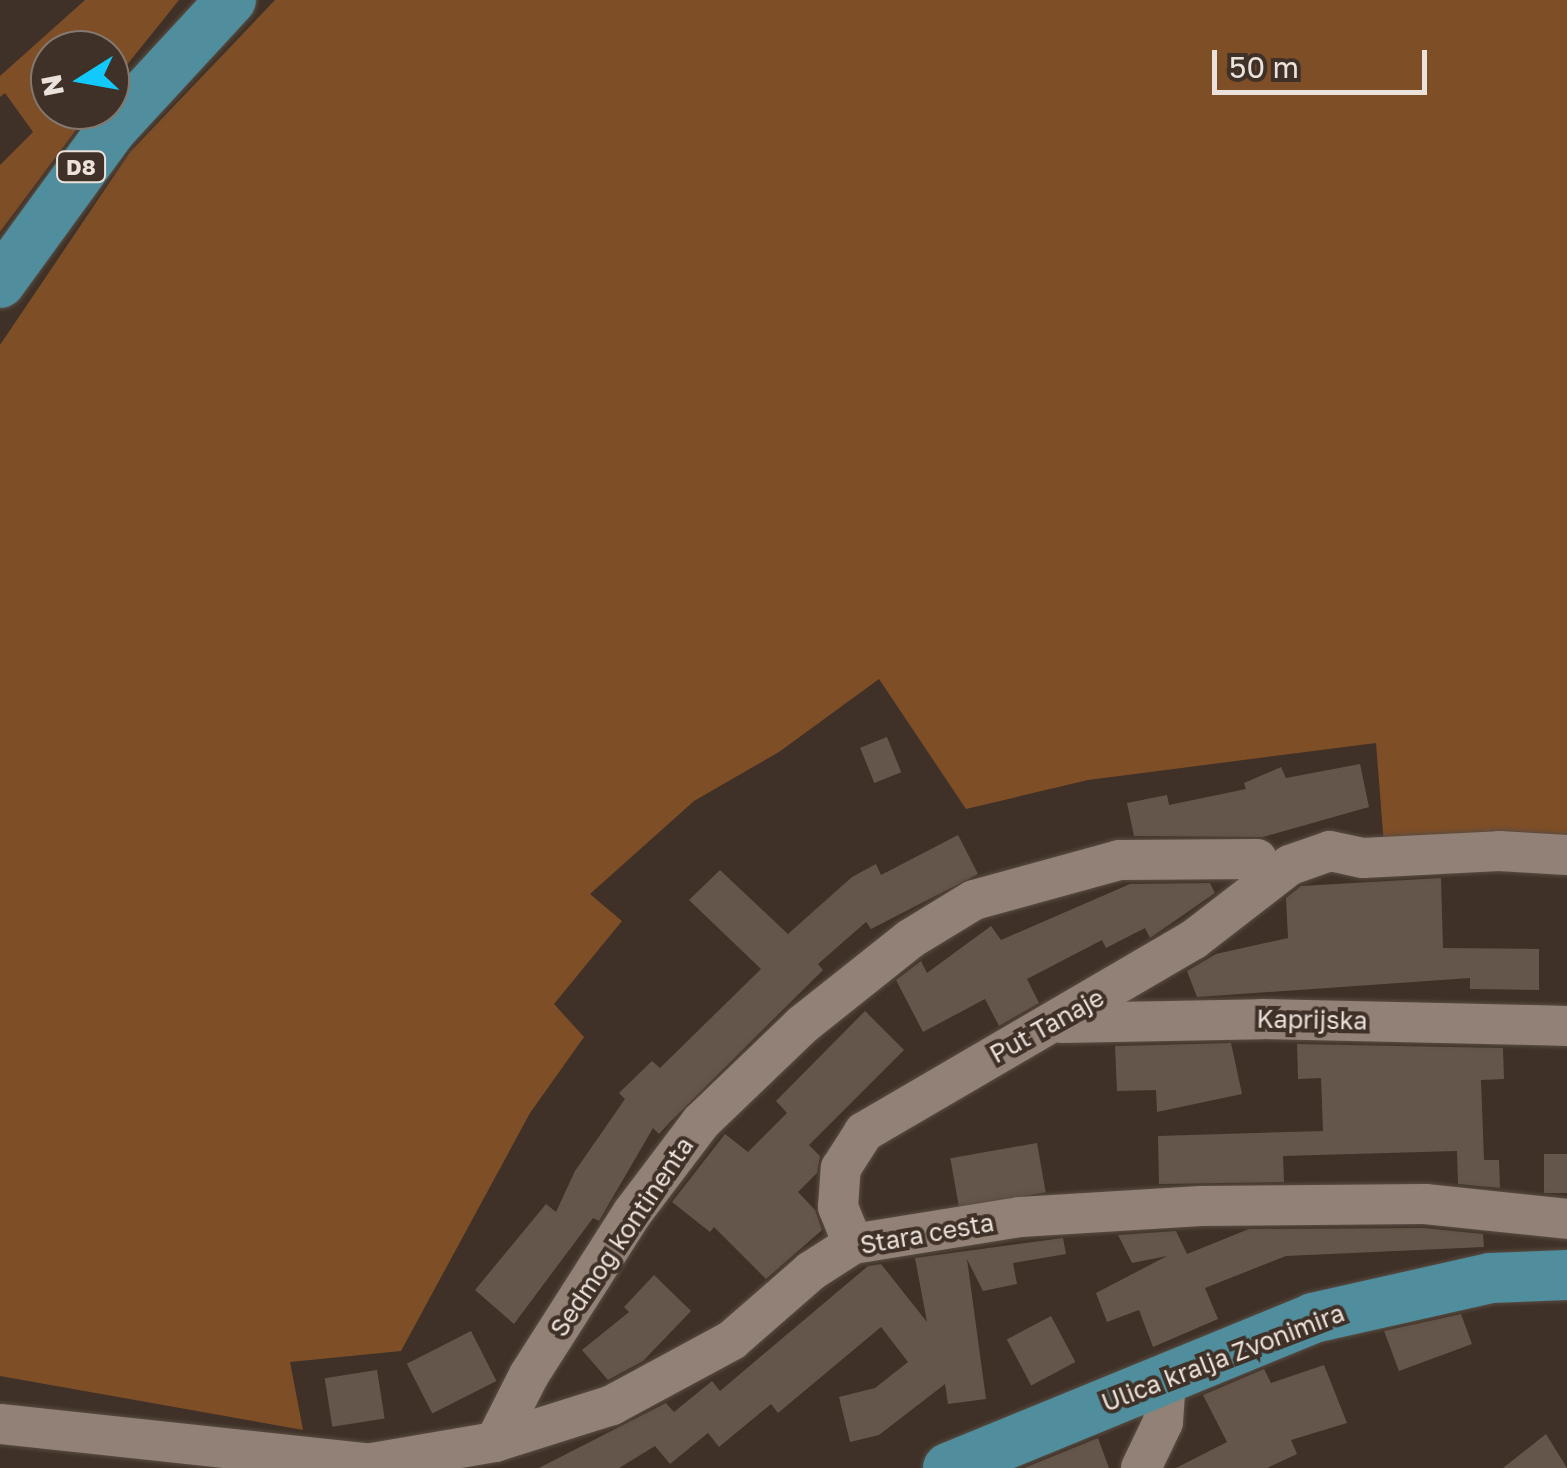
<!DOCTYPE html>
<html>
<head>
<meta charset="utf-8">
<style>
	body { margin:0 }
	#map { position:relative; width:1567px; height:1468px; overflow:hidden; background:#3f3127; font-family:"Golos Text",sans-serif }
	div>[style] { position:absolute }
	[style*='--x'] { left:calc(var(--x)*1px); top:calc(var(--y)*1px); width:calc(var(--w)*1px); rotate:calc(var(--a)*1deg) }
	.green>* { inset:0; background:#7e4e27 }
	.building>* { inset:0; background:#65564b; transform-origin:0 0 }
	.roads { filter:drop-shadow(0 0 2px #594d44) drop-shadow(0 0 2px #594d44) }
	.minor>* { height:40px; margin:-20px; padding:0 20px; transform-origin:20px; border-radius:20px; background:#928176 }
	.major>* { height:50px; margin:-25px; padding:0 25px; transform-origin:25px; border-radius:25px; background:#508d9d }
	span { translate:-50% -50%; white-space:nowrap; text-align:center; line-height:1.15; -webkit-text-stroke:8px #3f3127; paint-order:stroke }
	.shield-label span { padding:2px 8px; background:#3f3127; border:2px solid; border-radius:8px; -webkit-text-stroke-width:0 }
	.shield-label { font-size:22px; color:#ece2dc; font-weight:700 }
	.street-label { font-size:25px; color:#ece2dc }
	.north { position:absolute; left:30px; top:30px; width:100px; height:100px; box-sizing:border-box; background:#3f3127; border:2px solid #84786f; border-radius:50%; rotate:259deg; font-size:28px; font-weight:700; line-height:40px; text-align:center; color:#ece2dc }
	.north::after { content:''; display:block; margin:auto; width:35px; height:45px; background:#11cafb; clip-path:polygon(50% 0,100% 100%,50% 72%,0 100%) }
	.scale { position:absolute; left:1212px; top:50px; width:215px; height:45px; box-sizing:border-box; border:5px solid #ece2dc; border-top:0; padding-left:12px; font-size:30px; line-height:35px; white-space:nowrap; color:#ece2dc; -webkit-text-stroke:8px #3f3127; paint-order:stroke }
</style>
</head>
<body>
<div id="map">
	<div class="green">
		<i style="clip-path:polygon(85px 0,179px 0,110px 86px,110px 50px,50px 50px,50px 110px,91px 110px,0 232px,0 165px,33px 132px,5px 93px,0 97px,0 76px)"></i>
		<i style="clip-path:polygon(275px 0,1567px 0,1567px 846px,1384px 845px,1376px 743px,1088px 780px,966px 809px,879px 679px,779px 752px,694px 801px,590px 894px,622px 921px,554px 1004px,584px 1037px,530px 1113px,401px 1351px,290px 1362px,303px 1430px,0 1376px,0 345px,130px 152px)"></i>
	</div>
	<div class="building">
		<i style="left:887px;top:737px;width:38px;height:29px;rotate:68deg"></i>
		<i style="clip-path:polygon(1360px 764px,1369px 807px,1263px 837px,1134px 836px,1127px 803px,1167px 795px,1169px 805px,1246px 789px,1244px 783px,1281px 767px,1286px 778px)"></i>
		<i style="clip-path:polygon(958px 835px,978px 874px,871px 929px,866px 922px,818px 964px,823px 970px,672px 1120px,659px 1134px,653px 1128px,599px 1221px,593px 1218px,514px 1324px,475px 1290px,546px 1204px,556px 1212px,575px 1171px,625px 1099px,619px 1093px,652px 1061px,660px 1068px,761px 969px,689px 900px,720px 870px,788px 934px,852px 877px,876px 864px,881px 875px)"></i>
		<i style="clip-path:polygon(1441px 878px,1443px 948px,1539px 949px,1539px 990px,1470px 989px,1470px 978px,1197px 997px,1187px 971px,1216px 954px,1288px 938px,1286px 898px,1301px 886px)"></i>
		<i style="clip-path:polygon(1210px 883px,1215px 893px,1150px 938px,1145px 928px,1106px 948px,1102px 940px,1027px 979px,1039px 1003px,999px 1026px,985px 999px,923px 1032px,896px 980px,921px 961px,927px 973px,991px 926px,1001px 940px,1130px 884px)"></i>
		<i style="clip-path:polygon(865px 1011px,904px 1050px,809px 1145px,820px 1156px,817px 1173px,798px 1192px,815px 1210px,822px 1230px,766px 1279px,714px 1227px,710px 1232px,672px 1202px,725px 1134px,748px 1152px,787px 1113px,776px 1101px)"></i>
		<i style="clip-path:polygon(1231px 1043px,1242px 1094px,1157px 1112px,1156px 1090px,1117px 1091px,1115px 1046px)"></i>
		<i style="clip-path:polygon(1297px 1044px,1503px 1048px,1504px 1079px,1481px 1080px,1484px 1160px,1499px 1160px,1500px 1188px,1458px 1184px,1457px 1151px,1283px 1156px,1284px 1182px,1159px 1184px,1158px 1136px,1323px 1131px,1321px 1078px,1298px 1079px)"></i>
		<i style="left:1037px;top:1143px;width:50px;height:88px;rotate:80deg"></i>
		<i style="left:1544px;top:1154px;width:23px;height:39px"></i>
		<i style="clip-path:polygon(1424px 1228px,1483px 1234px,1484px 1247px,1286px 1256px,1205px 1288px,1218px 1319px,1153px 1347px,1139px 1310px,1107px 1322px,1096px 1293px,1167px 1256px,1132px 1263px,1118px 1235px,1176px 1231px,1187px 1254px,1249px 1229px)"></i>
		<i style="clip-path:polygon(1063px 1238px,1066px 1254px,1013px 1263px,1017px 1284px,983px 1291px,967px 1259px,986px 1399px,948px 1404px,945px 1384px,879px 1435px,850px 1442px,839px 1397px,875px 1388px,908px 1362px,881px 1327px,778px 1413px,771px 1404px,719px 1447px,708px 1433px,670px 1464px,655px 1446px,619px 1468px,539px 1468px,666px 1403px,674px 1412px,712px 1381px,720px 1391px,868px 1266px,881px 1264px,927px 1322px,915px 1258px)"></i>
		<i style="clip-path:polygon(654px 1275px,691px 1311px,643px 1361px,608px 1380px,582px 1350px,629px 1312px,624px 1307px)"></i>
		<i style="clip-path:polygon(1461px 1314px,1472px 1344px,1399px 1371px,1384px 1331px)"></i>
		<i style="left:1051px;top:1316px;width:52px;height:50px;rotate:62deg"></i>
		<i style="left:471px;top:1331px;width:56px;height:72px;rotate:63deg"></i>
		<i style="clip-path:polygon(1324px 1365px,1347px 1423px,1291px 1440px,1297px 1454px,1267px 1468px,1176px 1468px,1227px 1442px,1203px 1395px,1264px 1369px,1271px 1383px)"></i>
		<i style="left:377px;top:1370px;width:49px;height:53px;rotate:81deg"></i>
		<i style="clip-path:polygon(1546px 1434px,1567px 1468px,1503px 1468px)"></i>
		<i style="clip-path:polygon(1098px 1438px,1109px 1468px,1024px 1468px)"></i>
	</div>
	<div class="roads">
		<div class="minor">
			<i style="--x:1061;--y:1023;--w:201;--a:-1.1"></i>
			<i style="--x:1262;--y:1019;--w:305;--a:1.3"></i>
			<i style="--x:853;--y:1244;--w:40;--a:-112"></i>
			<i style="--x:838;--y:1207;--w:39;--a:-86"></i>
			<i style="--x:841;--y:1168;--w:43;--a:-57.4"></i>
			<i style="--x:864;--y:1132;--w:381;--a:-30.3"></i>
			<i style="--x:1193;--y:940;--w:123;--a:-37.7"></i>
			<i style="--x:1290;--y:865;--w:42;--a:-19.3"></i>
			<i style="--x:1330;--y:851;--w:34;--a:12"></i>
			<i style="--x:1363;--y:858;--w:136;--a:-2.9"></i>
			<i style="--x:1499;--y:851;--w:68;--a:3.4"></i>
			<i style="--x:0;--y:1424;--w:366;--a:6.1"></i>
			<i style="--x:495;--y:1442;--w:75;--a:-63.1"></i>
			<i style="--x:529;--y:1375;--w:193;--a:-57.5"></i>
			<i style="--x:633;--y:1212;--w:113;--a:-52.9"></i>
			<i style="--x:701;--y:1122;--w:140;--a:-43.8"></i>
			<i style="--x:802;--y:1025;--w:138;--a:-38.5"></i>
			<i style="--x:910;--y:939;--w:75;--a:-31.4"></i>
			<i style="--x:974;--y:900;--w:150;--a:-15.4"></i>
			<i style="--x:1119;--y:860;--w:138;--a:-0.4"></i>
			<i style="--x:343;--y:1468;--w:154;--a:-9.7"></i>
			<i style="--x:495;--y:1442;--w:123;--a:-17.5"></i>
			<i style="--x:612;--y:1405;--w:136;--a:-28.4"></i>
			<i style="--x:732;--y:1340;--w:105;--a:-41.1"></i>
			<i style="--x:811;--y:1271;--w:50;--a:-32.7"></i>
			<i style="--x:853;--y:1244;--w:169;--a:-9.2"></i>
			<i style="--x:1020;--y:1217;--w:181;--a:-3.5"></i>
			<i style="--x:1201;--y:1206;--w:224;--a:-0.5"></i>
			<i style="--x:1425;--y:1204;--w:143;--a:6"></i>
			<i style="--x:1141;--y:1468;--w:51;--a:-64.4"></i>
			<i style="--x:1163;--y:1422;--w:43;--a:-86"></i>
		</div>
		<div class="major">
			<i style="--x:0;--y:283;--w:189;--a:-54"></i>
			<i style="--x:111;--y:130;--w:177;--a:-47.3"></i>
			<i style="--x:948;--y:1468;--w:395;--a:-22.3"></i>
			<i style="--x:1313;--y:1318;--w:182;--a:-12.7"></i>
			<i style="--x:1491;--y:1278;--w:76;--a:-2.3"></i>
		</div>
	</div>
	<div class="shield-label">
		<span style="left:81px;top:167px">D8</span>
	</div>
	<div class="street-label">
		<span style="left:1312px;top:1020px;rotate:1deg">Kaprijska</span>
		<span style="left:1047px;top:1026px;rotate:-29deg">Put Tanaje</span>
		<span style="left:927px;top:1234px;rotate:-10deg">Stara cesta</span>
		<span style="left:622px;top:1237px;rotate:-56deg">Sedmog kontinenta</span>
		<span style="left:1223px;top:1358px;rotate:-21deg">Ulica kralja Zvonimira</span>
	</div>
	<div class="north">N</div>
	<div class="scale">50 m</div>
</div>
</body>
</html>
